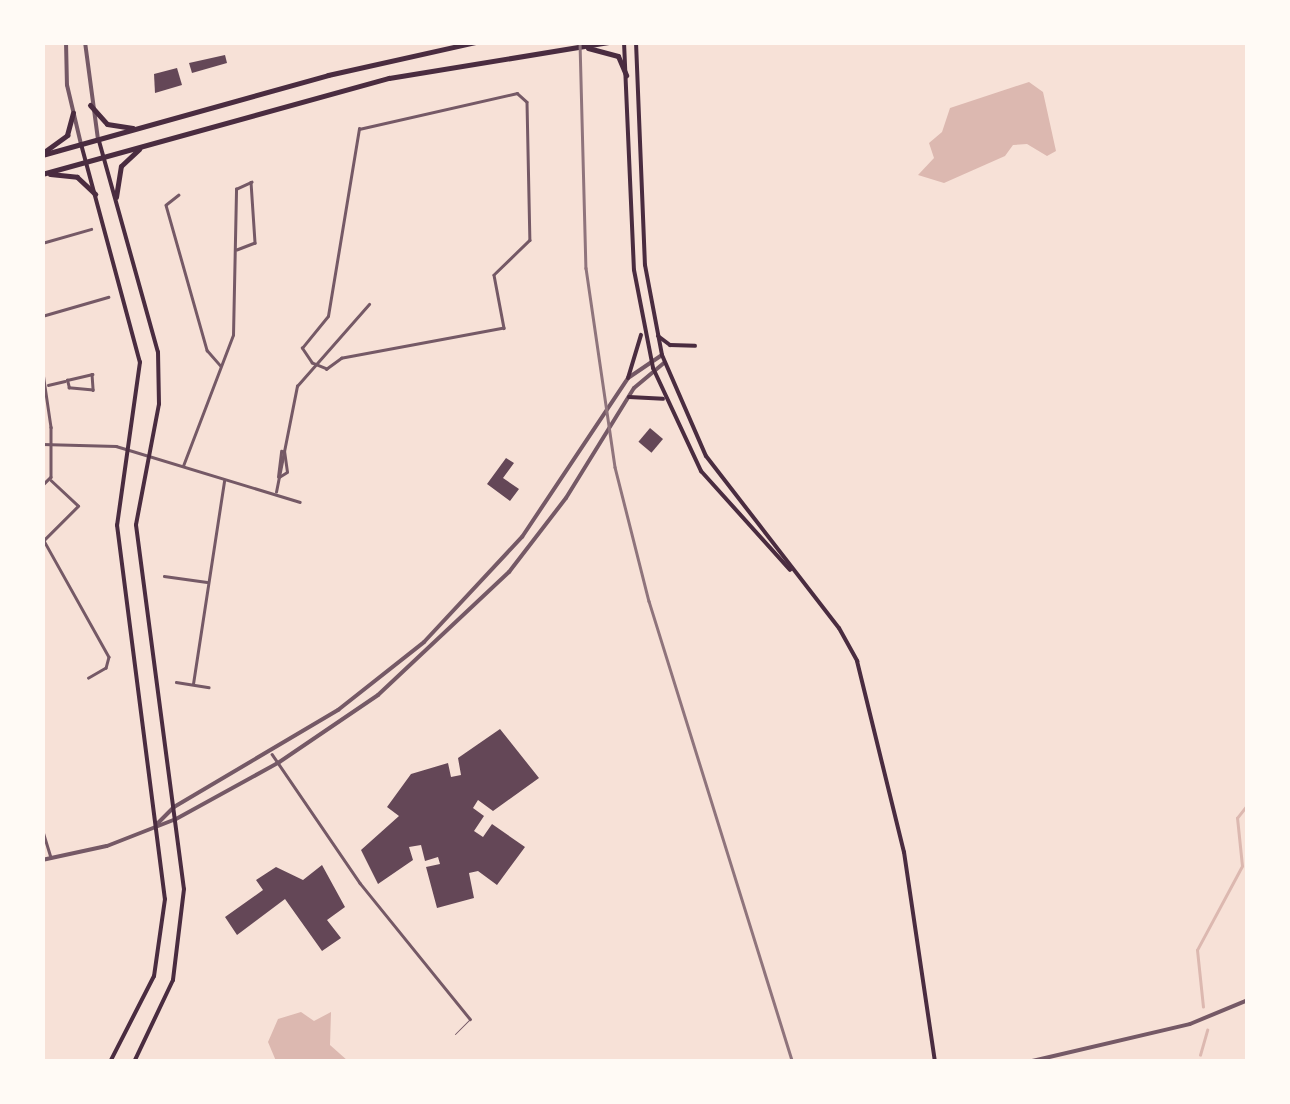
<!DOCTYPE html>
<html>
<head>
<meta charset="utf-8">
<style>
	body { margin:0 }
	#map { position:relative; width:1290px; height:1104px; overflow:hidden; background:#f7e1d7; font-family:Jost,sans-serif }
	div>[style] { position:absolute }
	[style*='--x'] { left:calc(var(--x)*1px); top:calc(var(--y)*1px); width:calc(var(--w)*1px); rotate:calc(var(--a)*1deg) }
	.water>* { inset:0; background:#dcb8b0 }
	.stream>* { height:2.5px; margin:-1.25px; padding:0 1.25px; transform-origin:1.25px; border-radius:1.25px; background:#dcb8b0 }
	.building>* { inset:0; background:#644757; transform-origin:0 0 }
	.service>* { height:1px; margin:-0.5px; padding:0 0.5px; transform-origin:0.5px; border-radius:0.5px; background:#755966 }
	.minor>* { height:2.5px; margin:-1.25px; padding:0 1.25px; transform-origin:1.25px; border-radius:1.25px; background:#755966 }
	.tertiary>* { height:4px; margin:-2px; padding:0 2px; transform-origin:2px; border-radius:2px; background:#755966 }
	.secondary>* { height:4px; margin:-2px; padding:0 2px; transform-origin:2px; border-radius:2px; background:#4a2c40 }
	.primary>* { height:5px; margin:-2.5px; padding:0 2.5px; transform-origin:2.5px; border-radius:2.5px; background:#4a2c40 }
	.rail>* { height:2.5px; margin:-1.25px; padding:0 1.25px; transform-origin:1.25px; border-radius:1.25px; background:#8f747c }
	span { translate:-50% -50%; white-space:nowrap; text-align:center; line-height:1.15; -webkit-text-stroke:8px #fffaf5; paint-order:stroke }
	.frame { position:absolute; inset:0; border:45px solid #fffaf5; pointer-events:none }
</style>
</head>
<body>
<div id="map">
	<div class="water">
		<i style="clip-path:polygon(1029px 82px,1043px 92px,1056px 151px,1047px 156px,1027px 144px,1013px 145px,1005px 156px,944px 183px,918px 175px,934px 158px,929px 143px,942px 132px,950px 108px)"></i>
		<i style="clip-path:polygon(301px 1012px,314px 1021px,331px 1012px,330px 1045px,348px 1061px,276px 1061px,268px 1042px,278px 1019px)"></i>
	</div>
	<div class="stream">
		<i style="--x:1203;--y:1007;--w:57;--a:-96"></i>
		<i style="--x:1197;--y:950;--w:95;--a:-61.8"></i>
		<i style="--x:1242;--y:866;--w:48;--a:-95.9"></i>
		<i style="--x:1237;--y:818;--w:18;--a:-52"></i>
		<i style="--x:1200;--y:1055;--w:26;--a:-74"></i>
	</div>
	<div class="building">
		<i style="clip-path:polygon(225px 55px,227px 63px,192px 73px,189px 63px)"></i>
		<i style="clip-path:polygon(177px 68px,182px 85px,155px 93px,154px 74px)"></i>
		<i style="left:650px;top:428px;width:17px;height:18px;rotate:40deg"></i>
		<i style="clip-path:polygon(506px 458px,514px 463px,503px 478px,519px 489px,510px 501px,487px 484px)"></i>
		<i style="clip-path:polygon(500px 729px,539px 778px,493px 811px,478px 800px,473px 808px,484px 816px,474px 831px,483px 837px,492px 824px,525px 847px,497px 885px,478px 871px,469px 873px,474px 898px,437px 908px,426px 867px,440px 864px,438px 857px,425px 861px,421px 845px,409px 847px,413px 860px,378px 884px,361px 850px,399px 816px,387px 807px,411px 774px,448px 763px,451px 777px,461px 775px,458px 758px)"></i>
		<i style="clip-path:polygon(322px 865px,345px 907px,327px 920px,341px 938px,322px 951px,285px 899px,237px 935px,225px 917px,263px 890px,256px 880px,276px 867px,303px 880px)"></i>
	</div>
	<div class="service">
		<i style="--x:455;--y:1034;--w:21;--a:-45"></i>
	</div>
	<div class="minor">
		<i style="--x:517;--y:93;--w:13;--a:42"></i>
		<i style="--x:527;--y:102;--w:138;--a:88.8"></i>
		<i style="--x:530;--y:240;--w:50;--a:135.8"></i>
		<i style="--x:494;--y:275;--w:54;--a:79.3"></i>
		<i style="--x:504;--y:328;--w:165;--a:169.5"></i>
		<i style="--x:342;--y:358;--w:19;--a:144"></i>
		<i style="--x:327;--y:369;--w:16;--a:-158"></i>
		<i style="--x:312;--y:363;--w:18;--a:-124"></i>
		<i style="--x:302;--y:348;--w:41;--a:-50.9"></i>
		<i style="--x:328;--y:316;--w:190;--a:-80.6"></i>
		<i style="--x:359;--y:129;--w:162;--a:-12.8"></i>
		<i style="--x:179;--y:195;--w:16;--a:142"></i>
		<i style="--x:166;--y:205;--w:151;--a:74.2"></i>
		<i style="--x:207;--y:350;--w:20;--a:49"></i>
		<i style="--x:42;--y:243;--w:51;--a:-15.9"></i>
		<i style="--x:42;--y:316;--w:69;--a:-16.1"></i>
		<i style="--x:42;--y:366;--w:62;--a:81.6"></i>
		<i style="--x:51;--y:427;--w:50;--a:90"></i>
		<i style="--x:51;--y:477;--w:13;--a:135"></i>
		<i style="--x:92;--y:374;--w:16;--a:86"></i>
		<i style="--x:93;--y:390;--w:24;--a:-175"></i>
		<i style="--x:69;--y:388;--w:8;--a:-104"></i>
		<i style="--x:67;--y:380;--w:26;--a:-13"></i>
		<i style="--x:48;--y:385;--w:17;--a:-13"></i>
		<i style="--x:42;--y:444;--w:74;--a:1.5"></i>
		<i style="--x:116;--y:446;--w:192;--a:16.9"></i>
		<i style="--x:183;--y:466;--w:140;--a:-69.1"></i>
		<i style="--x:233;--y:335;--w:146;--a:-88.8"></i>
		<i style="--x:236;--y:189;--w:17;--a:-25"></i>
		<i style="--x:251;--y:182;--w:61;--a:86.2"></i>
		<i style="--x:255;--y:243;--w:19;--a:159"></i>
		<i style="--x:278;--y:477;--w:26;--a:-83"></i>
		<i style="--x:279;--y:477;--w:9;--a:-32"></i>
		<i style="--x:287;--y:472;--w:21;--a:-98"></i>
		<i style="--x:276;--y:492;--w:108;--a:-78.8"></i>
		<i style="--x:297;--y:386;--w:109;--a:-48.7"></i>
		<i style="--x:42;--y:537;--w:137;--a:60.8"></i>
		<i style="--x:109;--y:657;--w:11;--a:105"></i>
		<i style="--x:106;--y:668;--w:20;--a:150"></i>
		<i style="--x:44;--y:540;--w:48;--a:-45"></i>
		<i style="--x:78;--y:506;--w:37;--a:-137"></i>
		<i style="--x:164;--y:576;--w:43;--a:7.9"></i>
		<i style="--x:176;--y:682;--w:33;--a:9"></i>
		<i style="--x:193;--y:684;--w:205;--a:-81.3"></i>
		<i style="--x:272;--y:754;--w:156;--a:55.7"></i>
		<i style="--x:360;--y:883;--w:175;--a:51"></i>
		<i style="--x:42;--y:828;--w:31;--a:73"></i>
	</div>
	<div class="tertiary">
		<i style="--x:66;--y:42;--w:43;--a:88.7"></i>
		<i style="--x:67;--y:85;--w:61;--a:76.7"></i>
		<i style="--x:85;--y:42;--w:98;--a:82.4"></i>
		<i style="--x:157;--y:824;--w:24;--a:-45"></i>
		<i style="--x:174;--y:807;--w:191;--a:-30.6"></i>
		<i style="--x:338;--y:710;--w:110;--a:-38.3"></i>
		<i style="--x:424;--y:642;--w:144;--a:-47"></i>
		<i style="--x:522;--y:537;--w:191;--a:-56.3"></i>
		<i style="--x:628;--y:378;--w:41;--a:-34.1"></i>
		<i style="--x:42;--y:860;--w:66;--a:-12.2"></i>
		<i style="--x:107;--y:846;--w:74;--a:-21.4"></i>
		<i style="--x:176;--y:819;--w:116;--a:-28.8"></i>
		<i style="--x:278;--y:763;--w:121;--a:-34.2"></i>
		<i style="--x:378;--y:695;--w:180;--a:-43.2"></i>
		<i style="--x:509;--y:572;--w:93;--a:-52.4"></i>
		<i style="--x:566;--y:498;--w:129;--a:-58.3"></i>
		<i style="--x:634;--y:388;--w:39;--a:-40"></i>
		<i style="--x:1028;--y:1062;--w:166;--a:-13.2"></i>
		<i style="--x:1190;--y:1024;--w:63;--a:-22.5"></i>
	</div>
	<div class="secondary">
		<i style="--x:624;--y:42;--w:228;--a:87.5"></i>
		<i style="--x:634;--y:270;--w:100;--a:79"></i>
		<i style="--x:653;--y:368;--w:114;--a:65"></i>
		<i style="--x:701;--y:471;--w:133;--a:48"></i>
		<i style="--x:636;--y:42;--w:223;--a:87.7"></i>
		<i style="--x:645;--y:265;--w:92;--a:79.3"></i>
		<i style="--x:662;--y:355;--w:110;--a:66.5"></i>
		<i style="--x:706;--y:456;--w:217;--a:52.3"></i>
		<i style="--x:839;--y:628;--w:38;--a:61"></i>
		<i style="--x:857;--y:661;--w:197;--a:76.2"></i>
		<i style="--x:904;--y:852;--w:212;--a:81.6"></i>
		<i style="--x:99;--y:141;--w:219;--a:74.4"></i>
		<i style="--x:158;--y:352;--w:52;--a:88.9"></i>
		<i style="--x:159;--y:404;--w:123;--a:100.8"></i>
		<i style="--x:136;--y:525;--w:367;--a:82.5"></i>
		<i style="--x:184;--y:889;--w:92;--a:96.9"></i>
		<i style="--x:173;--y:980;--w:91;--a:115.4"></i>
		<i style="--x:81;--y:144;--w:226;--a:74.9"></i>
		<i style="--x:140;--y:362;--w:165;--a:98"></i>
		<i style="--x:117;--y:525;--w:377;--a:82.7"></i>
		<i style="--x:165;--y:899;--w:78;--a:98.1"></i>
		<i style="--x:154;--y:976;--w:97;--a:117.1"></i>
		<i style="--x:658;--y:336;--w:15;--a:37"></i>
		<i style="--x:670;--y:345;--w:25;--a:2"></i>
		<i style="--x:628;--y:378;--w:45;--a:-73.2"></i>
		<i style="--x:629;--y:397;--w:34;--a:3"></i>
	</div>
	<div class="primary">
		<i style="--x:588;--y:48;--w:31;--a:15"></i>
		<i style="--x:618;--y:56;--w:21;--a:67"></i>
		<i style="--x:90;--y:105;--w:25;--a:48"></i>
		<i style="--x:107;--y:124;--w:26;--a:9"></i>
		<i style="--x:44;--y:152;--w:29;--a:-36"></i>
		<i style="--x:67;--y:135;--w:23;--a:-75"></i>
		<i style="--x:42;--y:155;--w:297;--a:-15.6"></i>
		<i style="--x:328;--y:75;--w:152;--a:-12.6"></i>
		<i style="--x:42;--y:174;--w:360;--a:-15.5"></i>
		<i style="--x:389;--y:78;--w:224;--a:-9.3"></i>
		<i style="--x:50;--y:174;--w:27;--a:6"></i>
		<i style="--x:77;--y:177;--w:25;--a:43"></i>
		<i style="--x:116;--y:197;--w:31;--a:-81"></i>
		<i style="--x:121;--y:166;--w:25;--a:-43"></i>
	</div>
	<div class="rail">
		<i style="--x:580;--y:42;--w:226;--a:88.5"></i>
		<i style="--x:586;--y:268;--w:201;--a:81.7"></i>
		<i style="--x:615;--y:467;--w:138;--a:75.8"></i>
		<i style="--x:649;--y:601;--w:483;--a:72.7"></i>
	</div>
	<div class="frame"></div>
</div>
</body>
</html>
